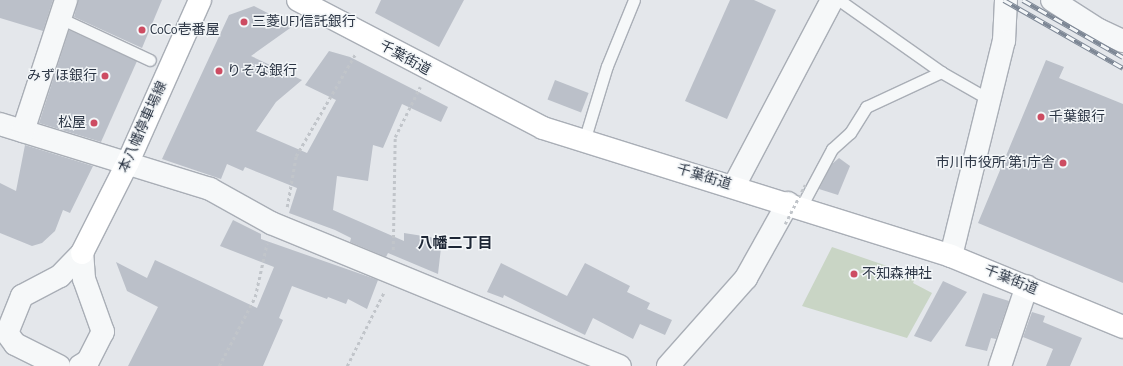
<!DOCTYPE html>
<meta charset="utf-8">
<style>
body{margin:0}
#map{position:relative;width:1123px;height:366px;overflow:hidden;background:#e4e7eb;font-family:"Alegreya Sans","Noto Sans JP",sans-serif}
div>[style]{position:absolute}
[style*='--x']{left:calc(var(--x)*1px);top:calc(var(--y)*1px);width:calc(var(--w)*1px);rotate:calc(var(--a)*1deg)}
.green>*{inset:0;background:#c9d5c5}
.building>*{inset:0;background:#bbc0c9;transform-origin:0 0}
.path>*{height:2.5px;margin-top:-1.25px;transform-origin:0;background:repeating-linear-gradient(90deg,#c1c5ca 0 3px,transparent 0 6px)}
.roads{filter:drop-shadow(1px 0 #a9aeb6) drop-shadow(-1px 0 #a9aeb6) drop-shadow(0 1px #a9aeb6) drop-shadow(0 -1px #a9aeb6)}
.service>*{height:11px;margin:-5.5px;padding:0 5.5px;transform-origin:5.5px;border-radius:5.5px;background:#f6f8f9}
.minor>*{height:22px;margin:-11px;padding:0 11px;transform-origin:11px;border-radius:11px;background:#f6f8f9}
.tertiary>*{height:22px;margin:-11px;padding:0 11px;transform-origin:11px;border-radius:11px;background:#f6f8f9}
.secondary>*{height:22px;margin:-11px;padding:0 11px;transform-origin:11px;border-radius:11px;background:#fff}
.trunk>*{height:22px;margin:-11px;padding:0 11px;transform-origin:11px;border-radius:11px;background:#fff}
.rail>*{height:4.5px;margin-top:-2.25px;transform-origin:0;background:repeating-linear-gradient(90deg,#f3f6f8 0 9px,#7d8795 0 18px);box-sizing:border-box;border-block:1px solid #7d8795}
.path-bridge>*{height:2.5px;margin-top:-1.25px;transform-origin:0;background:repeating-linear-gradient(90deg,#c1c5ca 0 3px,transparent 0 6px)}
.dots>*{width:11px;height:11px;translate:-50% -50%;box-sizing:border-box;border:2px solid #f3f6f8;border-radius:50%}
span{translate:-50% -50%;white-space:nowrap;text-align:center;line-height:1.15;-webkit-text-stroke:3px #f3f6f8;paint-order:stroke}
.poi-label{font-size:14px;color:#2b3544}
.left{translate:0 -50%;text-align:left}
.right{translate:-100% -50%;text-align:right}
.street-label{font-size:14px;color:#2b3544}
.neighbourhood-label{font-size:15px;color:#1d2635;font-weight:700}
</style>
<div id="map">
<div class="green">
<div style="clip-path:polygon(832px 247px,916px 276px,913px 283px,932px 293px,907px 338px,802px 306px)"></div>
</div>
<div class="building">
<div style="clip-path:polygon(0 0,53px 0,43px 31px,0 18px)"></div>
<div style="clip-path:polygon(78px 0,162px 0,142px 48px,74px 17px)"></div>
<div style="clip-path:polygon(381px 0,464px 0,439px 47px,375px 13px)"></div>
<div style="clip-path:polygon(730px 0,754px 0,776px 10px,727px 119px,685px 101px)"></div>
<div style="clip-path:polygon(254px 6px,293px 26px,251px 56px,302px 80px,276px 102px,256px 131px,307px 153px,336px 100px,305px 85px,329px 51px,350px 57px,448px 107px,441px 122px,402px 104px,383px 148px,373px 145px,368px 181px,337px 176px,333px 210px,404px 241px,404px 233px,442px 239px,438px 274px,388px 253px,386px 257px,350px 242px,351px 238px,335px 230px,289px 213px,297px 188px,245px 167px,243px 171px,227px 164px,221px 179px,162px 159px,229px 15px)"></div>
<div style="clip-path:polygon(69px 30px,137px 61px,101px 142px,39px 123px)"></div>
<div style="clip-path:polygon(1046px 60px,1064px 67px,1059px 78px,1123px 104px,1123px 283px,978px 223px)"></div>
<div style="left:555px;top:80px;width:36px;height:21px;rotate:21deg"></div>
<div style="clip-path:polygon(25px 145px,93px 166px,70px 213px,63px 210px,55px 231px,42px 243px,32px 246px,0 233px,0 183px,16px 191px)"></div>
<div style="clip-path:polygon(839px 158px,850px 166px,838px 195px,819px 189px,832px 164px)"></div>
<div style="clip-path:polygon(233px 220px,261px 234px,261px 239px,378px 280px,367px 309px,348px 299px,346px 304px,328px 297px,327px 299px,292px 286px,279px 318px,283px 320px,263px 366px,128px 366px,158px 307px,127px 291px,116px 262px,147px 278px,155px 260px,257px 308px,274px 267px,220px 246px)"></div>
<div style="clip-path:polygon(501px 263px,567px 296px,585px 263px,630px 286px,627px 292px,650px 303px,647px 309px,672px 320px,665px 335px,640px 324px,633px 339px,593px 318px,585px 335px,504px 295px,503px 298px,487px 292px)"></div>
<div style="clip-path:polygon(943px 281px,967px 292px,931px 342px,914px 336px)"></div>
<div style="clip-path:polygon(983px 293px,1009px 301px,996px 339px,991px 338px,987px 351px,965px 346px)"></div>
<div style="clip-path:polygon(1032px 312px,1045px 316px,1043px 322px,1082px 338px,1070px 366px,1046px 366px,1053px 349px,1023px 337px)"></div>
</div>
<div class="path">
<div style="--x:287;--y:207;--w:52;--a:-80"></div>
<div style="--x:296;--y:156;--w:119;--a:-59.8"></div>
<div style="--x:393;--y:250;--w:113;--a:-89"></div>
<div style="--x:395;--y:137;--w:56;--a:-63.4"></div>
<div style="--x:219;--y:366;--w:78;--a:-62.4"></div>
<div style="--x:255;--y:297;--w:55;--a:-77.5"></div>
<div style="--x:347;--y:366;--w:83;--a:-63.4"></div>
</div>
<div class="roads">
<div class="service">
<div style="--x:839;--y:0;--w:125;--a:35.2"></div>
<div style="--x:941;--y:72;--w:56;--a:29.7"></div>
<div style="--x:60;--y:18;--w:99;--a:25"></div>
<div style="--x:584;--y:141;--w:78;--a:-73"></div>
<div style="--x:607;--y:66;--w:71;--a:-67.8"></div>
<div style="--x:801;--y:207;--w:66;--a:-61.9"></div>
<div style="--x:832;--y:149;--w:24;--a:-42"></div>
<div style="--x:850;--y:133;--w:31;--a:-58"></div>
<div style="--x:866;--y:107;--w:83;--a:-25"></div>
</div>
<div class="minor">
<div style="--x:1052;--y:0;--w:56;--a:32.6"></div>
<div style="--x:1099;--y:30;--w:26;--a:25"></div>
<div style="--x:1004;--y:41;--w:41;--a:-87.2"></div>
<div style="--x:0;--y:124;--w:220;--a:17.2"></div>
<div style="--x:210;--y:189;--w:70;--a:29.1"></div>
<div style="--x:271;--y:223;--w:377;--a:22.3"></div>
<div style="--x:23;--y:131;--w:138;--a:-71.8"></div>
<div style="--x:734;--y:186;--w:210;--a:-62.2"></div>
<div style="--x:59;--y:366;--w:49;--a:-153.4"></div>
<div style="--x:15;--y:344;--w:14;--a:-126"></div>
<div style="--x:7;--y:333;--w:40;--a:-68"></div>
<div style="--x:22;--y:296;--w:43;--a:-27.8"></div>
<div style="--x:60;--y:276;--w:32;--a:-46"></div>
<div style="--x:80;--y:366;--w:9;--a:-32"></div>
<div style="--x:88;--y:361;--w:33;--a:-63"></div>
<div style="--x:103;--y:332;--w:56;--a:-109.7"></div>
<div style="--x:84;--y:279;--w:26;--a:-94"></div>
<div style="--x:668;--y:366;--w:118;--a:-48.4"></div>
<div style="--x:746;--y:278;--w:86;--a:-60.8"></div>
<div style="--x:1000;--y:366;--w:84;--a:-71.4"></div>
</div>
<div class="tertiary">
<div style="--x:951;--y:256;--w:221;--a:-76.2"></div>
</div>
<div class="secondary">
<div style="--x:82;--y:253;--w:102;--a:-63.2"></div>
<div style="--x:128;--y:162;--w:177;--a:-66"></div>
</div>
<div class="trunk">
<div style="--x:298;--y:0;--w:276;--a:27.6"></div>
<div style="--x:543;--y:128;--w:428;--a:17.4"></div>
<div style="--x:951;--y:256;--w:186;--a:22.4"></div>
</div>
</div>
<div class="rail">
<div style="--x:1004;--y:0;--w:137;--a:29.7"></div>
<div style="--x:1023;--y:0;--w:115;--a:29.7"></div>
</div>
<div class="path-bridge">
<div style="--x:785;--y:224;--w:44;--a:-62.9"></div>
</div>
<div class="dots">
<div style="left:244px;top:22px;background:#cd4c62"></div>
<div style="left:142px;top:30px;background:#cd4c62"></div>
<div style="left:219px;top:71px;background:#cd4c62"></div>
<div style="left:105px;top:76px;background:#cd4c62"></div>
<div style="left:1041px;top:117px;background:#cd4c62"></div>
<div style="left:94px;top:123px;background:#cd4c62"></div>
<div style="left:1063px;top:163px;background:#cd4c62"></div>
<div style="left:854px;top:274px;background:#cd4c62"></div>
</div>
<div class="poi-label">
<span class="left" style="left:252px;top:22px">三菱UFJ信託銀行</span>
<span class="left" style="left:150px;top:30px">CoCo壱番屋</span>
<span class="left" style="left:227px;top:71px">りそな銀行</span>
<span class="right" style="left:97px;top:76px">みずほ銀行</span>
<span class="left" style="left:1049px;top:117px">千葉銀行</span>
<span class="right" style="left:86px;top:123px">松屋</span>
<span class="right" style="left:1055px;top:163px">市川市役所 第1庁舎</span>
<span class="left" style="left:862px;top:274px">不知森神社</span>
</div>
<div class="street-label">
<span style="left:405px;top:58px;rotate:29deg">千葉街道</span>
<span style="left:143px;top:127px;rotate:-66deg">本八幡停車場線</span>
<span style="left:704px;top:177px;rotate:17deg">千葉街道</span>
<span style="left:1011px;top:280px;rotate:22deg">千葉街道</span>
</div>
<div class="neighbourhood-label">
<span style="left:455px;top:244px">八幡二丁目</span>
</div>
</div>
